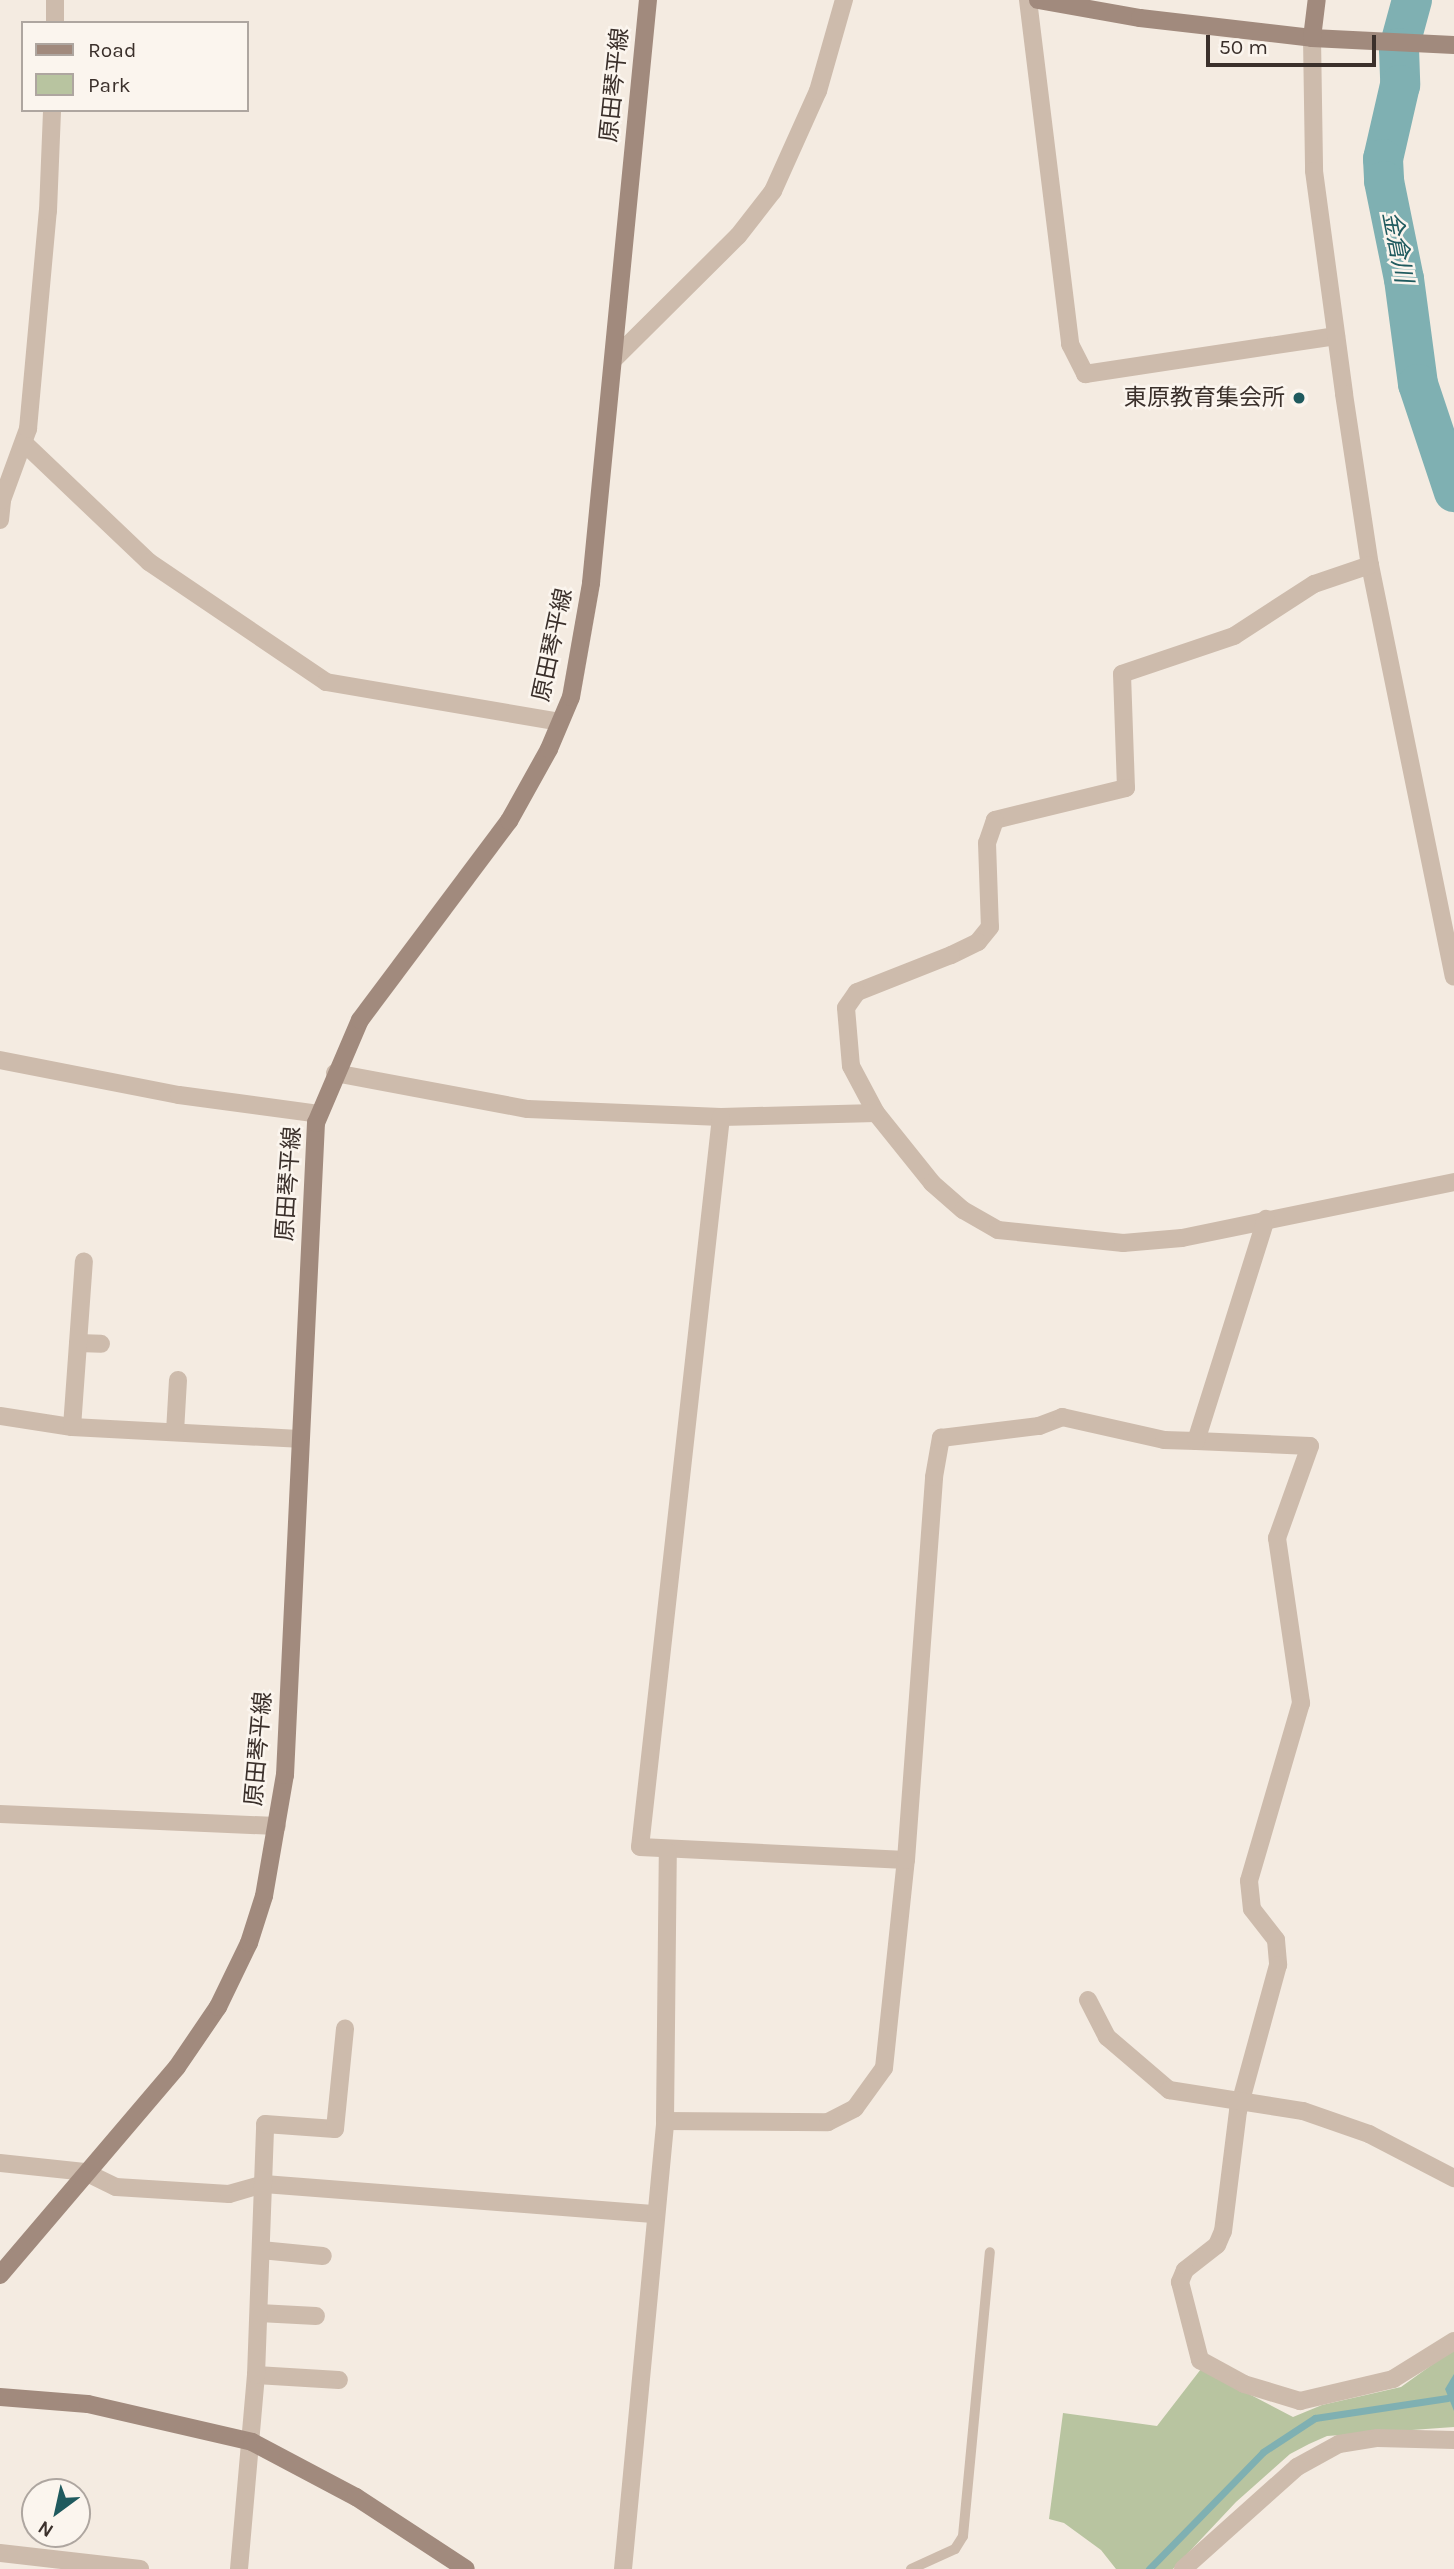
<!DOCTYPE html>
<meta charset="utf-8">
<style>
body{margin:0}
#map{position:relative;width:1454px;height:2569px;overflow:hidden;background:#f4ebe1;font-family:Karla,"Noto Sans JP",sans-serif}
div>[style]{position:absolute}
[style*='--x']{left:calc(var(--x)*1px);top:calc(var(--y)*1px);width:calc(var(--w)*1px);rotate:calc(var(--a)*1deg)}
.green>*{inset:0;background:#b8c4a0}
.water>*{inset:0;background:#7fb0b2}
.stream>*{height:7px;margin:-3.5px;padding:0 3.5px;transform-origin:3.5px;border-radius:3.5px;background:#7fb0b2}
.river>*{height:40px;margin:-20px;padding:0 20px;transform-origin:20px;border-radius:20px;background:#7fb0b2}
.lane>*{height:10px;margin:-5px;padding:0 5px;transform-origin:5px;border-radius:5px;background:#cdbbac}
.street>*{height:18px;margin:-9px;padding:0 9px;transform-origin:9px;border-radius:9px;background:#cdbbac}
.secondary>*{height:18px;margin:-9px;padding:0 9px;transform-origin:9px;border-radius:9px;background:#a18a7d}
.dots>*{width:19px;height:19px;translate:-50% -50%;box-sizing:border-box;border:4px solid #fbf5ee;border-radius:50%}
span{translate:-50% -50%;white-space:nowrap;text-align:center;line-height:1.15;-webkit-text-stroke:5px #fbf5ee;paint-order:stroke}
.street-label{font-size:23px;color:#3b302b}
.poi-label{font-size:23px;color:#3b302b}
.right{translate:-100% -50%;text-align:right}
.water-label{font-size:24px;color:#1f5a5e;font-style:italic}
.legend{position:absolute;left:21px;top:21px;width:228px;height:91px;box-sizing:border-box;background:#fbf5ee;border:2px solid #aea6a0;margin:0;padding:9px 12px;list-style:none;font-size:21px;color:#3b302b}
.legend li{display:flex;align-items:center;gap:14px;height:35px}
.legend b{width:35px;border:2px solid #aea6a0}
.north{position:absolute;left:21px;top:2478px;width:70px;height:70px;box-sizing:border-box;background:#fbf5ee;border:2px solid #aea6a0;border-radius:50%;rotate:213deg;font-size:19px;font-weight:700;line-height:28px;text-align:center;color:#3b302b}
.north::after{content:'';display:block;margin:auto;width:24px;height:32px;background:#1f5a5e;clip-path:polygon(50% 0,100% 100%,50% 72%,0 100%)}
.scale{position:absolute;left:1206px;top:35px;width:170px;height:32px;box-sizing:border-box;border:4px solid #3b302b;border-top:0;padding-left:9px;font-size:21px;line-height:24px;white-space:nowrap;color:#3b302b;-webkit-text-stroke:5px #fbf5ee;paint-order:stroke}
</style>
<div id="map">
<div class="green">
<div style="clip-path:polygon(1454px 2349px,1454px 2427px,1327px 2436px,1309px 2444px,1290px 2454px,1236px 2502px,1173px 2569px,1116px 2569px,1101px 2550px,1064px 2523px,1049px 2519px,1063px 2413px,1157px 2426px,1201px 2369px,1293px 2417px,1322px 2405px,1401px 2387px)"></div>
</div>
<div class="water">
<div style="clip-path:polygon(1454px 2374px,1454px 2411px,1445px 2389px)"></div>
</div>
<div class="stream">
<div style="--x:1149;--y:2569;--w:163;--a:-45.7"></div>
<div style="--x:1263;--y:2452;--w:62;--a:-33.2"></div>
<div style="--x:1315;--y:2418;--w:134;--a:-8.6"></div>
</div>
<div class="river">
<div style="--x:1412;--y:0;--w:50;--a:105.2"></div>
<div style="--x:1399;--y:48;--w:37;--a:88"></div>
<div style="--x:1400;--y:85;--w:76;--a:102.9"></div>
<div style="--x:1383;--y:159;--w:22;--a:87"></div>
<div style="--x:1384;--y:181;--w:100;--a:78.5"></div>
<div style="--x:1404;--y:279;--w:106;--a:82.4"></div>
<div style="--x:1418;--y:384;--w:114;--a:71.6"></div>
</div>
<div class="lane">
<div style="--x:911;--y:2569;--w:48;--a:-24.4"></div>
<div style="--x:955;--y:2549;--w:15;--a:-58"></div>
<div style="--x:963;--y:2536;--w:285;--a:-84.6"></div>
</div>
<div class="street">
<div style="--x:1028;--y:0;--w:347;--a:83"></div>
<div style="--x:1070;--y:344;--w:34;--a:63"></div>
<div style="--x:1085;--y:374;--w:254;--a:-8.6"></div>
<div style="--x:55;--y:23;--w:23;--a:-90"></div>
<div style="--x:1312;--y:38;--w:133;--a:89.1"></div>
<div style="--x:1314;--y:171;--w:225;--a:82.3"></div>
<div style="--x:1344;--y:394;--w:173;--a:81.4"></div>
<div style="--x:1370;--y:565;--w:420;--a:78.5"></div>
<div style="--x:613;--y:360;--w:176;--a:-44.8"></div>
<div style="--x:738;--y:236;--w:57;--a:-52.1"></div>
<div style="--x:773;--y:191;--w:110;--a:-65.8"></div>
<div style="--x:818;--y:91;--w:95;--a:-74.1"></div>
<div style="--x:24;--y:443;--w:173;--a:43.6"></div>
<div style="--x:149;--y:562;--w:214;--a:34.1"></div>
<div style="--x:326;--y:682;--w:237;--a:9.7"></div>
<div style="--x:0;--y:520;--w:20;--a:-84"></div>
<div style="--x:2;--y:500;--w:76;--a:-69.9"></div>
<div style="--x:28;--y:429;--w:219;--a:-84.8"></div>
<div style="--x:48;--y:211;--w:101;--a:-87.7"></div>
<div style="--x:1370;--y:565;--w:59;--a:161.3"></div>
<div style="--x:1314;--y:584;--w:95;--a:147"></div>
<div style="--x:1234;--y:636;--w:118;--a:161.3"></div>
<div style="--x:1122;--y:674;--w:114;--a:88"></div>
<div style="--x:1126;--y:788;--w:135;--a:166.3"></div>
<div style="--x:995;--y:820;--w:24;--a:109"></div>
<div style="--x:987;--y:843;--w:84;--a:88"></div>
<div style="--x:990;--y:927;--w:19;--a:129"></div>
<div style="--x:978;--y:942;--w:30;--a:154"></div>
<div style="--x:951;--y:955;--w:101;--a:158.5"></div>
<div style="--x:857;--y:992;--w:19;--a:125"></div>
<div style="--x:846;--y:1008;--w:58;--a:85.1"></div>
<div style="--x:851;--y:1066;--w:53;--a:62"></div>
<div style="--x:876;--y:1113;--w:90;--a:51.3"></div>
<div style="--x:932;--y:1183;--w:41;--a:41.1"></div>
<div style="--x:963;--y:1210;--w:40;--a:29.7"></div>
<div style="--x:998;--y:1230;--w:126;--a:5.9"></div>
<div style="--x:1123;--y:1243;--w:59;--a:-4.8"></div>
<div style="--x:1182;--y:1238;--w:278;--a:-11.6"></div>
<div style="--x:0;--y:1060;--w:182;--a:11.1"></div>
<div style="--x:179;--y:1095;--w:141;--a:7.7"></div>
<div style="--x:335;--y:1073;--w:196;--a:10.6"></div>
<div style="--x:528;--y:1109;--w:193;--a:2.4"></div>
<div style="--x:721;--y:1117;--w:155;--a:-1.5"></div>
<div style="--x:721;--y:1117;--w:734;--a:96.33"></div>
<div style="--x:640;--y:1847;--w:266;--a:2.8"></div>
<div style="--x:78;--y:1343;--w:23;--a:2"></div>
<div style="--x:0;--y:1416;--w:73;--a:8.7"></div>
<div style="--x:72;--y:1427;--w:227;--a:3"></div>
<div style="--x:72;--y:1427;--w:166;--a:-85.9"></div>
<div style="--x:175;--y:1432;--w:52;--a:-86.7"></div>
<div style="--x:1196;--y:1441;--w:114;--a:2.5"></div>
<div style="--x:1310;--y:1446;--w:98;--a:109.7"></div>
<div style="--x:1277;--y:1538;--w:167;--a:81.7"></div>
<div style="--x:1301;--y:1703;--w:185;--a:106.3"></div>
<div style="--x:1249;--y:1881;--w:28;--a:84"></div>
<div style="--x:1252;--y:1909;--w:39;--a:52"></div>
<div style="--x:1276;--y:1940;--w:25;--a:85"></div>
<div style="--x:1278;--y:1965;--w:151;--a:105.3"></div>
<div style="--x:1238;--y:2111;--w:121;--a:97.1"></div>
<div style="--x:1223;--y:2231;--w:15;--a:113"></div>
<div style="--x:1217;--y:2245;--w:41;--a:142"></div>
<div style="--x:1185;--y:2270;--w:13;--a:113"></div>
<div style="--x:1180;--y:2282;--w:81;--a:75.6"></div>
<div style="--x:1200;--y:2360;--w:50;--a:28.6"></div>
<div style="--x:1244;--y:2384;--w:59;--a:16.9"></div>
<div style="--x:1300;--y:2401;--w:96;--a:-13.3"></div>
<div style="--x:1393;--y:2379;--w:72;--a:-31.9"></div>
<div style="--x:0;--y:1814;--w:277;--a:2.5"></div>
<div style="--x:1088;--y:2000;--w:42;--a:62.8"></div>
<div style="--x:1107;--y:2037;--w:82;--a:40.5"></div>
<div style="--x:1169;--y:2090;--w:136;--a:8.9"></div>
<div style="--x:1303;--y:2111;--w:70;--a:19.2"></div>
<div style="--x:1369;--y:2134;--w:96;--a:27.4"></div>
<div style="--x:665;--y:2121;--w:269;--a:-89.4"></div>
<div style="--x:0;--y:2163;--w:85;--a:6"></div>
<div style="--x:85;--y:2172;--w:34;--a:26"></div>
<div style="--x:116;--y:2187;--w:113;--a:3.5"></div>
<div style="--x:229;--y:2194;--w:36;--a:-16"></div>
<div style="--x:264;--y:2184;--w:390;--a:4.4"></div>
<div style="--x:261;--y:2250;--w:62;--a:5.5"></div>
<div style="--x:259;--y:2313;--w:57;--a:3"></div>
<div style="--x:256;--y:2375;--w:83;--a:3.4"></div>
<div style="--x:0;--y:2553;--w:141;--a:6.5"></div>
<div style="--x:239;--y:2569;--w:195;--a:-85"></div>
<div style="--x:256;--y:2375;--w:251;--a:-87.9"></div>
<div style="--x:265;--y:2124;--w:70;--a:4.1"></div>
<div style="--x:335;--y:2129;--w:101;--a:-84.3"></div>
<div style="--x:623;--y:2569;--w:450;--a:-84.6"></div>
<div style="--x:665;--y:2121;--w:163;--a:0.4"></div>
<div style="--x:828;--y:2122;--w:30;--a:-27"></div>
<div style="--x:855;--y:2108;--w:49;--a:-54.1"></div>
<div style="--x:884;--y:2068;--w:209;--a:-84"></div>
<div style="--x:906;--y:1860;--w:384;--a:-85.8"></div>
<div style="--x:934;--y:1477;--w:40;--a:-80"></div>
<div style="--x:941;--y:1438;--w:99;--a:-7"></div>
<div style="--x:1039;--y:1426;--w:25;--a:-21"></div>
<div style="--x:1062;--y:1417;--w:105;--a:12.7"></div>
<div style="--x:1164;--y:1440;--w:32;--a:2"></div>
<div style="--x:1196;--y:1441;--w:233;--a:-72.5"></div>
<div style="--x:1183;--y:2569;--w:153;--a:-41.8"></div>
<div style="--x:1297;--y:2467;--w:48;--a:-28.7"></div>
<div style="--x:1339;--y:2444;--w:39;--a:-9"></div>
<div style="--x:1378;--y:2438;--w:76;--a:1.5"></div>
</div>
<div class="secondary">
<div style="--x:1038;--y:0;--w:104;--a:10"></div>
<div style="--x:1140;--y:18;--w:173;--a:6.6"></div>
<div style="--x:1312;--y:38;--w:142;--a:2.8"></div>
<div style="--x:1312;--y:38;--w:38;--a:-83"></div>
<div style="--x:0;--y:2275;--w:273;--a:-49.6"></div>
<div style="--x:177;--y:2067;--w:73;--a:-55.7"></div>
<div style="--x:218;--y:2007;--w:71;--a:-64.2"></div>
<div style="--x:249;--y:1943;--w:49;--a:-72.3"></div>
<div style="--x:264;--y:1896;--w:123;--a:-80.2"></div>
<div style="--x:285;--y:1775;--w:653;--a:-87.28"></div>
<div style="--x:316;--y:1123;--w:112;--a:-66.9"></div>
<div style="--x:360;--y:1020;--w:249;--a:-53.2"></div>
<div style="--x:509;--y:821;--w:82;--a:-60.9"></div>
<div style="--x:549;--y:749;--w:56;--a:-67.1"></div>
<div style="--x:571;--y:697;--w:116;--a:-80"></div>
<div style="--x:591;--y:583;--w:586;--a:-84.42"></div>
<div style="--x:0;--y:2397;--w:88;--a:4.5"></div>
<div style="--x:88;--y:2404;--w:168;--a:13"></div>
<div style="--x:252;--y:2442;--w:118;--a:27.9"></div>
<div style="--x:356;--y:2497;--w:131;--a:33.2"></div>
</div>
<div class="dots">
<div style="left:1299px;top:398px;background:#1f5a5e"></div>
</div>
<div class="street-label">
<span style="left:615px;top:85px;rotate:-84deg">原田琴平線</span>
<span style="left:553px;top:645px;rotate:-78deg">原田琴平線</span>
<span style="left:289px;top:1184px;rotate:-86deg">原田琴平線</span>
<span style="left:259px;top:1749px;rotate:-85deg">原田琴平線</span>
</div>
<div class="poi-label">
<span class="right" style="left:1285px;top:398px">東原教育集会所</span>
</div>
<div class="water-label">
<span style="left:1397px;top:247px;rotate:79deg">金倉川</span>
</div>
<ul class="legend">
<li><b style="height:9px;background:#a18a7d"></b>Road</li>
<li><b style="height:19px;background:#b8c4a0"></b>Park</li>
</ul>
<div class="north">N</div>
<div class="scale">50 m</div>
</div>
